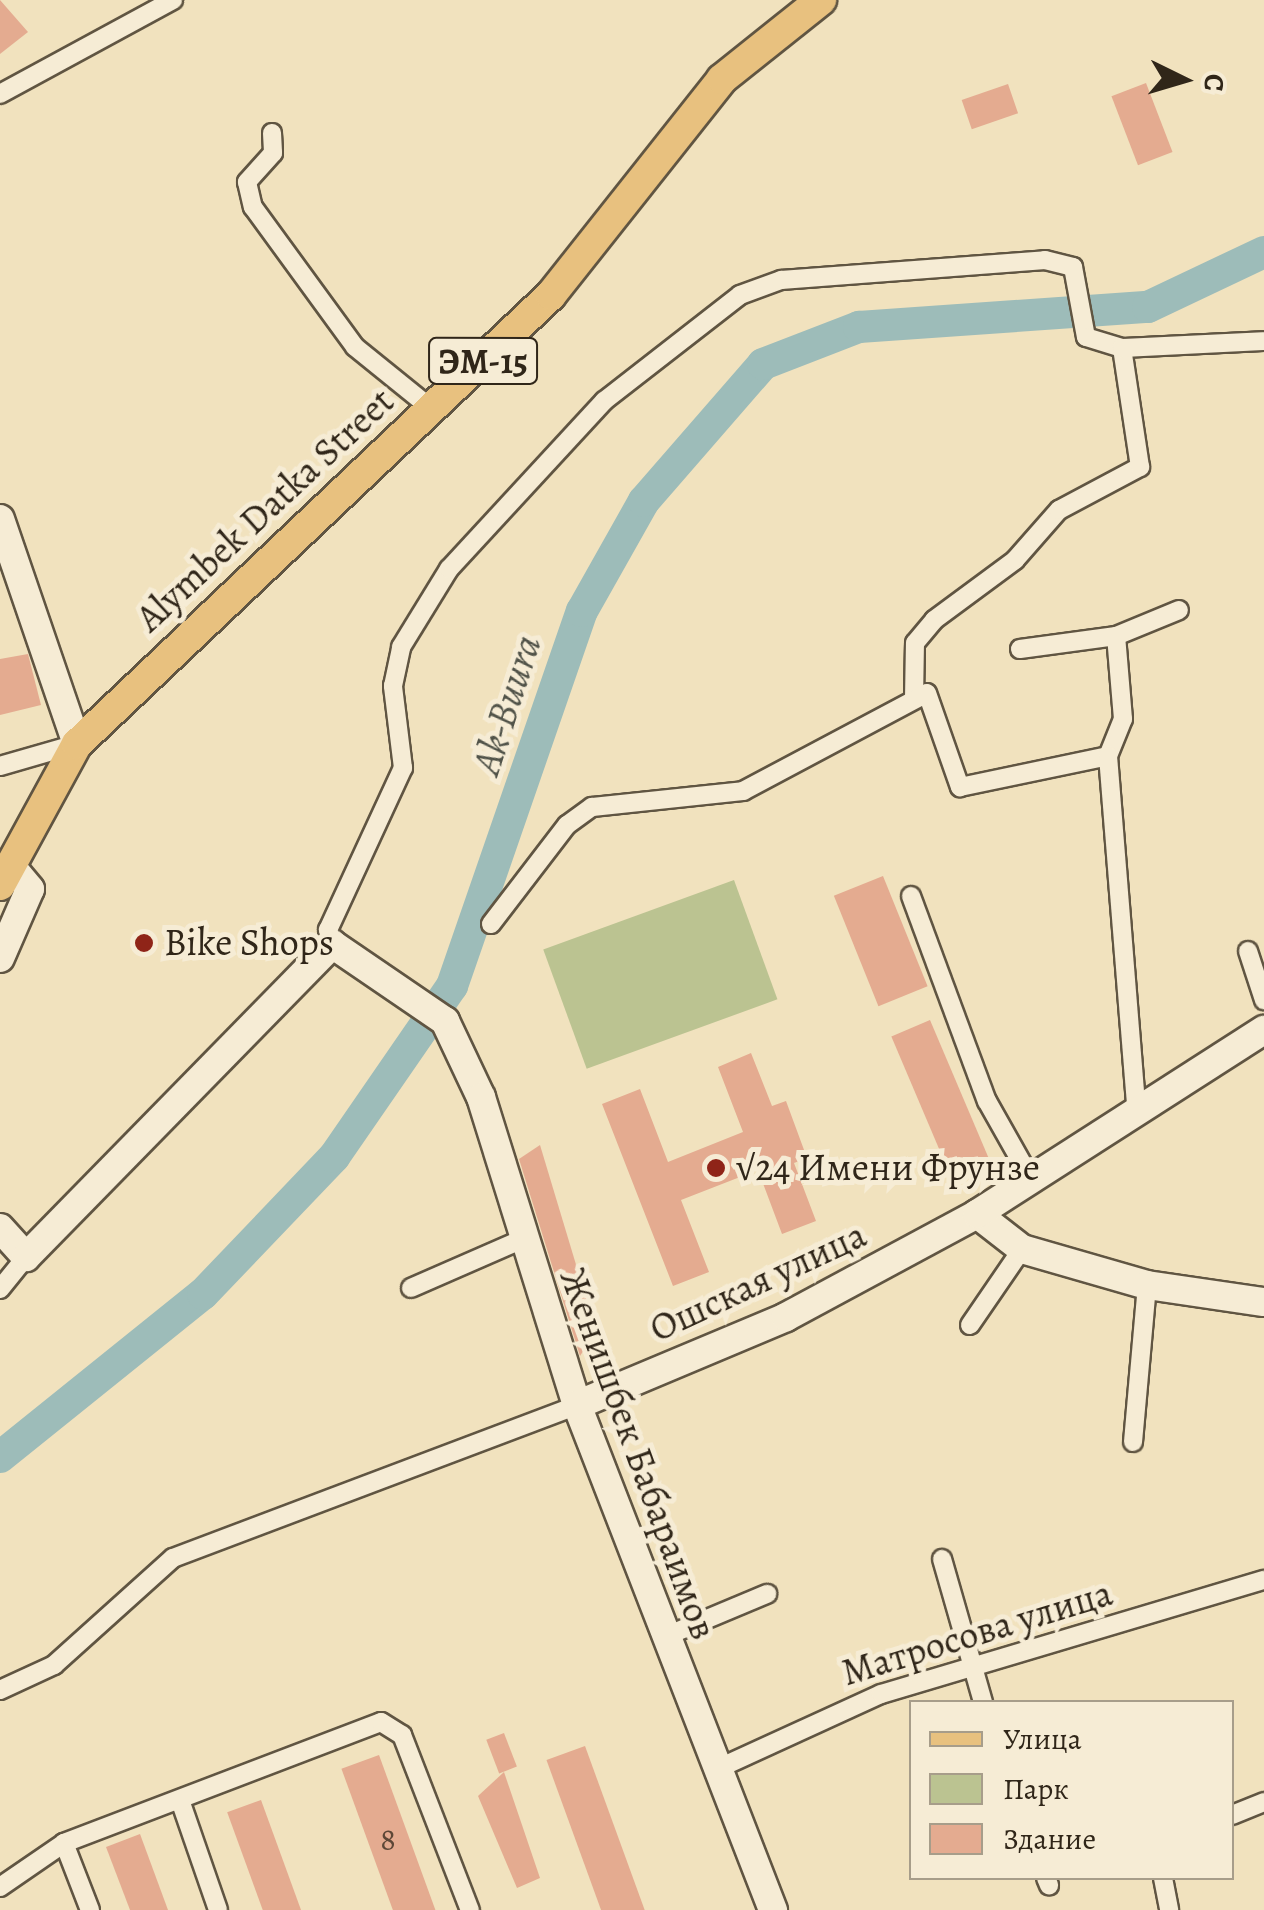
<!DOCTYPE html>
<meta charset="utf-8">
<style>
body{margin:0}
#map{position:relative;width:1264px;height:1910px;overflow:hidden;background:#f1e2be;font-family:Alegreya,serif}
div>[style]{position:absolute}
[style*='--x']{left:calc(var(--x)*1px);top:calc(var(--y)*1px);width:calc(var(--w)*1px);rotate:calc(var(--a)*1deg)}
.green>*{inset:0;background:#bbc391;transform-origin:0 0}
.river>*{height:32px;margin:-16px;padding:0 16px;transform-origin:16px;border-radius:16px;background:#9dbcb9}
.building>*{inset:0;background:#e4ab90;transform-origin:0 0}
.roads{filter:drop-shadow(2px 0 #605542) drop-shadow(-2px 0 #605542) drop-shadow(0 2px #605542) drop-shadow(0 -2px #605542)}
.street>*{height:18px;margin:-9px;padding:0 9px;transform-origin:9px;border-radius:9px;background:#f6ecd5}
.secondary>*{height:28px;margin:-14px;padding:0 14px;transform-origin:14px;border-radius:14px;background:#f6ecd5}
.primary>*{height:30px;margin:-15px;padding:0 15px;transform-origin:15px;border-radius:15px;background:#e8c17f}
.dots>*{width:28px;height:28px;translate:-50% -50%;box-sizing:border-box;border:5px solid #f6ecd5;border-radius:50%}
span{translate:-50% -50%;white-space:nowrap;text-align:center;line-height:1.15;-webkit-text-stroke:10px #f6ecd5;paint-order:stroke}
.number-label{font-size:32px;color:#5d4737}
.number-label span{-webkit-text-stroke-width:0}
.shield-label span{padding:2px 8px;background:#f6ecd5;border:2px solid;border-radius:8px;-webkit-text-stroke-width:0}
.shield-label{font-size:35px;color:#302619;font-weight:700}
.street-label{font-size:38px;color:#302619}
.poi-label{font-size:38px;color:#302619}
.left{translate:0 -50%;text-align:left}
.water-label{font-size:40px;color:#515349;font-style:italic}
.legend{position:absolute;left:909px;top:1700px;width:325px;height:180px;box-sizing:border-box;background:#f6ecd5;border:2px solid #a79d8a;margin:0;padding:12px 18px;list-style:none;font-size:30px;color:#302619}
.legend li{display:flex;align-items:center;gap:20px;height:50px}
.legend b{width:50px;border:2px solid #a79d8a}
.north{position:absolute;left:1134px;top:30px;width:100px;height:100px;-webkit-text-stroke:8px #f6ecd5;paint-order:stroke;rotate:95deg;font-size:28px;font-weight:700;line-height:40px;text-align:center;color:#302619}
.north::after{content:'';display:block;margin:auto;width:35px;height:45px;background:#302619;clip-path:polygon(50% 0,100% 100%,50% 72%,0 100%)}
</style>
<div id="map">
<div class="green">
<div style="left:734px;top:880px;width:127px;height:203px;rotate:70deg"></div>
</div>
<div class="river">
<div style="--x:0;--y:1457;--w:260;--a:-38.8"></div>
<div style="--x:203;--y:1294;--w:190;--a:-46.3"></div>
<div style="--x:334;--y:1157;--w:208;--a:-55.4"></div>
<div style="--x:452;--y:986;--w:397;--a:-70.9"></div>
<div style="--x:582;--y:611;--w:126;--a:-60.6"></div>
<div style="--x:644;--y:501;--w:181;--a:-49"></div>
<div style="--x:763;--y:364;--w:103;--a:-21.1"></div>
<div style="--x:859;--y:327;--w:290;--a:-4"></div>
<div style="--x:1148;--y:307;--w:128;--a:-25.4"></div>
</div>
<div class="building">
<div style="clip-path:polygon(0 0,28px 32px,0 54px)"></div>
<div style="left:1146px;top:83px;width:74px;height:37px;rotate:69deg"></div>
<div style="left:1008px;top:84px;width:31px;height:49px;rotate:71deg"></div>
<div style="clip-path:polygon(28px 654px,41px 705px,0 715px,0 659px)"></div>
<div style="left:883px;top:876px;width:119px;height:53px;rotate:68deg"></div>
<div style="left:930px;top:1020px;width:150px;height:42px;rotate:67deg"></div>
<div style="clip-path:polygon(751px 1053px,772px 1106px,786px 1101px,807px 1158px,794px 1163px,816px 1221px,782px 1234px,758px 1170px,681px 1200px,709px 1272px,673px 1286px,602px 1104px,640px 1089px,668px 1162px,743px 1132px,718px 1067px)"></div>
<div style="clip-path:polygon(540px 1145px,596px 1331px,580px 1356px,519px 1159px)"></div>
<div style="left:504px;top:1733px;width:36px;height:19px;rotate:69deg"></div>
<div style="left:585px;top:1746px;width:175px;height:41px;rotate:70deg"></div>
<div style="left:379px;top:1755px;width:165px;height:40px;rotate:70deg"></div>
<div style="clip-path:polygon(504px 1772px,540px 1878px,517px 1888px,478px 1796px)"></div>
<div style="left:261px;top:1800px;width:117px;height:36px;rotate:70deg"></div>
<div style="clip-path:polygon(140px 1834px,168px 1910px,130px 1910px,106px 1847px)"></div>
</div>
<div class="roads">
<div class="street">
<div style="--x:0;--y:94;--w:197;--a:-28.5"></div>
<div style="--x:272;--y:133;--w:20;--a:87"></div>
<div style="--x:273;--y:153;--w:39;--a:132"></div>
<div style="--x:247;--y:182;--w:26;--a:77"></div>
<div style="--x:253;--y:207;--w:173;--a:53.9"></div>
<div style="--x:355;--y:347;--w:100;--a:38.9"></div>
<div style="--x:1020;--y:649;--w:97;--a:-7.7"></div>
<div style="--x:1116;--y:636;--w:68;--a:-22.4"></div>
<div style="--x:914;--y:699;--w:56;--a:-89"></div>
<div style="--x:915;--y:643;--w:30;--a:-50"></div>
<div style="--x:934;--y:620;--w:101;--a:-36.5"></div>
<div style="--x:1015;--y:560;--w:67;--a:-48.7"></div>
<div style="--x:1059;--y:510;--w:92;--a:-28"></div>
<div style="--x:1140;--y:467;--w:120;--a:-98.6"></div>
<div style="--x:1108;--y:756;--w:40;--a:-68"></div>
<div style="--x:1123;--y:719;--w:83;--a:-94.8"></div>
<div style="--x:0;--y:766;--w:79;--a:-16.1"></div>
<div style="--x:911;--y:896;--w:219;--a:69.7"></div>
<div style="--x:987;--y:1101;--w:90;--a:60.6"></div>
<div style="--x:491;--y:924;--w:125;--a:-52.5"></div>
<div style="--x:567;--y:825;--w:31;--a:-36"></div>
<div style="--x:592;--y:807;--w:152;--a:-6"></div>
<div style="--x:743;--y:791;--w:208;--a:-28"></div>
<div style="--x:927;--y:693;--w:100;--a:70.7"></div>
<div style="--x:960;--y:787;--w:151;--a:-11.8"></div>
<div style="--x:1108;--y:756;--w:352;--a:85.4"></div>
<div style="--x:332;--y:944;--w:15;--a:-106"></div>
<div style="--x:328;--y:930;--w:179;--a:-65.2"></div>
<div style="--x:403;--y:768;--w:83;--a:-97"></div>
<div style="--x:393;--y:686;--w:40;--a:-78"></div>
<div style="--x:401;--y:647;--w:92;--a:-58.4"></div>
<div style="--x:449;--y:569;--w:229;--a:-47.3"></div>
<div style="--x:604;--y:401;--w:172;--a:-37.9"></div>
<div style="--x:740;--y:295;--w:44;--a:-20.1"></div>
<div style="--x:781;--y:280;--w:265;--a:-4.3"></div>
<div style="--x:1045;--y:260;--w:29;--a:14"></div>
<div style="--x:1073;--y:267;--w:71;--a:79.5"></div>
<div style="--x:1086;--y:337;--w:38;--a:17"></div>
<div style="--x:1122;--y:348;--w:142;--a:-2.8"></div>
<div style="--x:1248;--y:951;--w:52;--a:71.9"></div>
<div style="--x:411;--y:1288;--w:120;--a:-23.6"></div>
<div style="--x:0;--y:1289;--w:41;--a:-50.9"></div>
<div style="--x:970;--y:1325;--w:92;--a:-55.6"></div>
<div style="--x:1133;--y:1442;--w:158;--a:-84.9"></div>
<div style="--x:942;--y:1559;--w:149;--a:74"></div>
<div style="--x:664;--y:1637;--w:112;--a:-22.7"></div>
<div style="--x:0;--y:1690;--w:60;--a:-24.8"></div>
<div style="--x:54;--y:1665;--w:160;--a:-42"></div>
<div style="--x:173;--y:1558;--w:432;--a:-20.7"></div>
<div style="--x:717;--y:1769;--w:180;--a:-24.6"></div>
<div style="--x:881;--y:1694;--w:400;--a:-16.6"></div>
<div style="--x:180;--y:1800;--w:116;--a:70.9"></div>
<div style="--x:1232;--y:1815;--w:35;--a:-22"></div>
<div style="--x:64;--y:1843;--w:72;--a:68.8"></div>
<div style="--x:1046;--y:1878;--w:8;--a:67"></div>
<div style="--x:1163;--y:1878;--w:33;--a:79"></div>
<div style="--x:0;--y:1887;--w:78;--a:-34.5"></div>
<div style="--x:64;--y:1843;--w:339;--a:-20.9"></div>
<div style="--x:381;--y:1722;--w:25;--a:32"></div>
<div style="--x:402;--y:1735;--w:188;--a:68.8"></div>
</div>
<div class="secondary">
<div style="--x:0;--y:519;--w:238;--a:71.1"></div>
<div style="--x:0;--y:958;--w:75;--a:-66.5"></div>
<div style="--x:30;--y:889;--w:30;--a:-130"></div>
<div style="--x:977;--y:1214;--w:57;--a:37.9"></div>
<div style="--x:1022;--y:1249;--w:130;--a:16.1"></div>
<div style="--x:1147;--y:1285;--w:118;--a:8.3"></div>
<div style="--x:0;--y:1228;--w:39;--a:48"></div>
<div style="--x:26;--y:1257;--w:438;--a:-45.6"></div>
<div style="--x:332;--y:944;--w:137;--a:34.3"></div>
<div style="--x:445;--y:1021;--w:84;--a:64.7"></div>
<div style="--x:481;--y:1097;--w:323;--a:72.7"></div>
<div style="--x:577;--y:1405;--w:542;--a:68.79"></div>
<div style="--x:577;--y:1405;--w:227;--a:-22.8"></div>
<div style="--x:786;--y:1317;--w:217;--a:-28.3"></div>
<div style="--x:977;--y:1214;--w:341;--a:-32.7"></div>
</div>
<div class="primary">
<div style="--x:0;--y:885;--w:161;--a:-61.4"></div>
<div style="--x:77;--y:744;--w:653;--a:-43.45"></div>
<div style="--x:551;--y:295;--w:275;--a:-51.6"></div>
<div style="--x:722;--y:79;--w:127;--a:-38.6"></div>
</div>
</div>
<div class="dots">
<div style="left:144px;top:943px;background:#8f2418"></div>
<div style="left:716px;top:1168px;background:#8f2418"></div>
</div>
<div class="number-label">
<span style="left:388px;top:1839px">8</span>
</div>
<div class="shield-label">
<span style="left:483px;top:361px">ЭМ-15</span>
</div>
<div class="street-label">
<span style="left:265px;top:510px;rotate:-43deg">Alymbek Datka Street</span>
<span style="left:758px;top:1282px;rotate:-25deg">Ошская улица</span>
<span style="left:638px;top:1454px;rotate:70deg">Женишбек Бабараимов</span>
<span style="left:977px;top:1633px;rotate:-17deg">Матросова улица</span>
</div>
<div class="poi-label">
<span class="left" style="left:164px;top:943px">Bike Shops</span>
<span class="left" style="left:736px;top:1168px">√24 Имени Фрунзе</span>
</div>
<div class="water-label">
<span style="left:507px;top:705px;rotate:-72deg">Ak-Buura</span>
</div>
<ul class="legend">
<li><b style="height:12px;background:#e8c17f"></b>Улица</li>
<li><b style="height:28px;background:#bbc391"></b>Парк</li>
<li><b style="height:28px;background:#e4ab90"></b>Здание</li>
</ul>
<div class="north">С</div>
</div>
